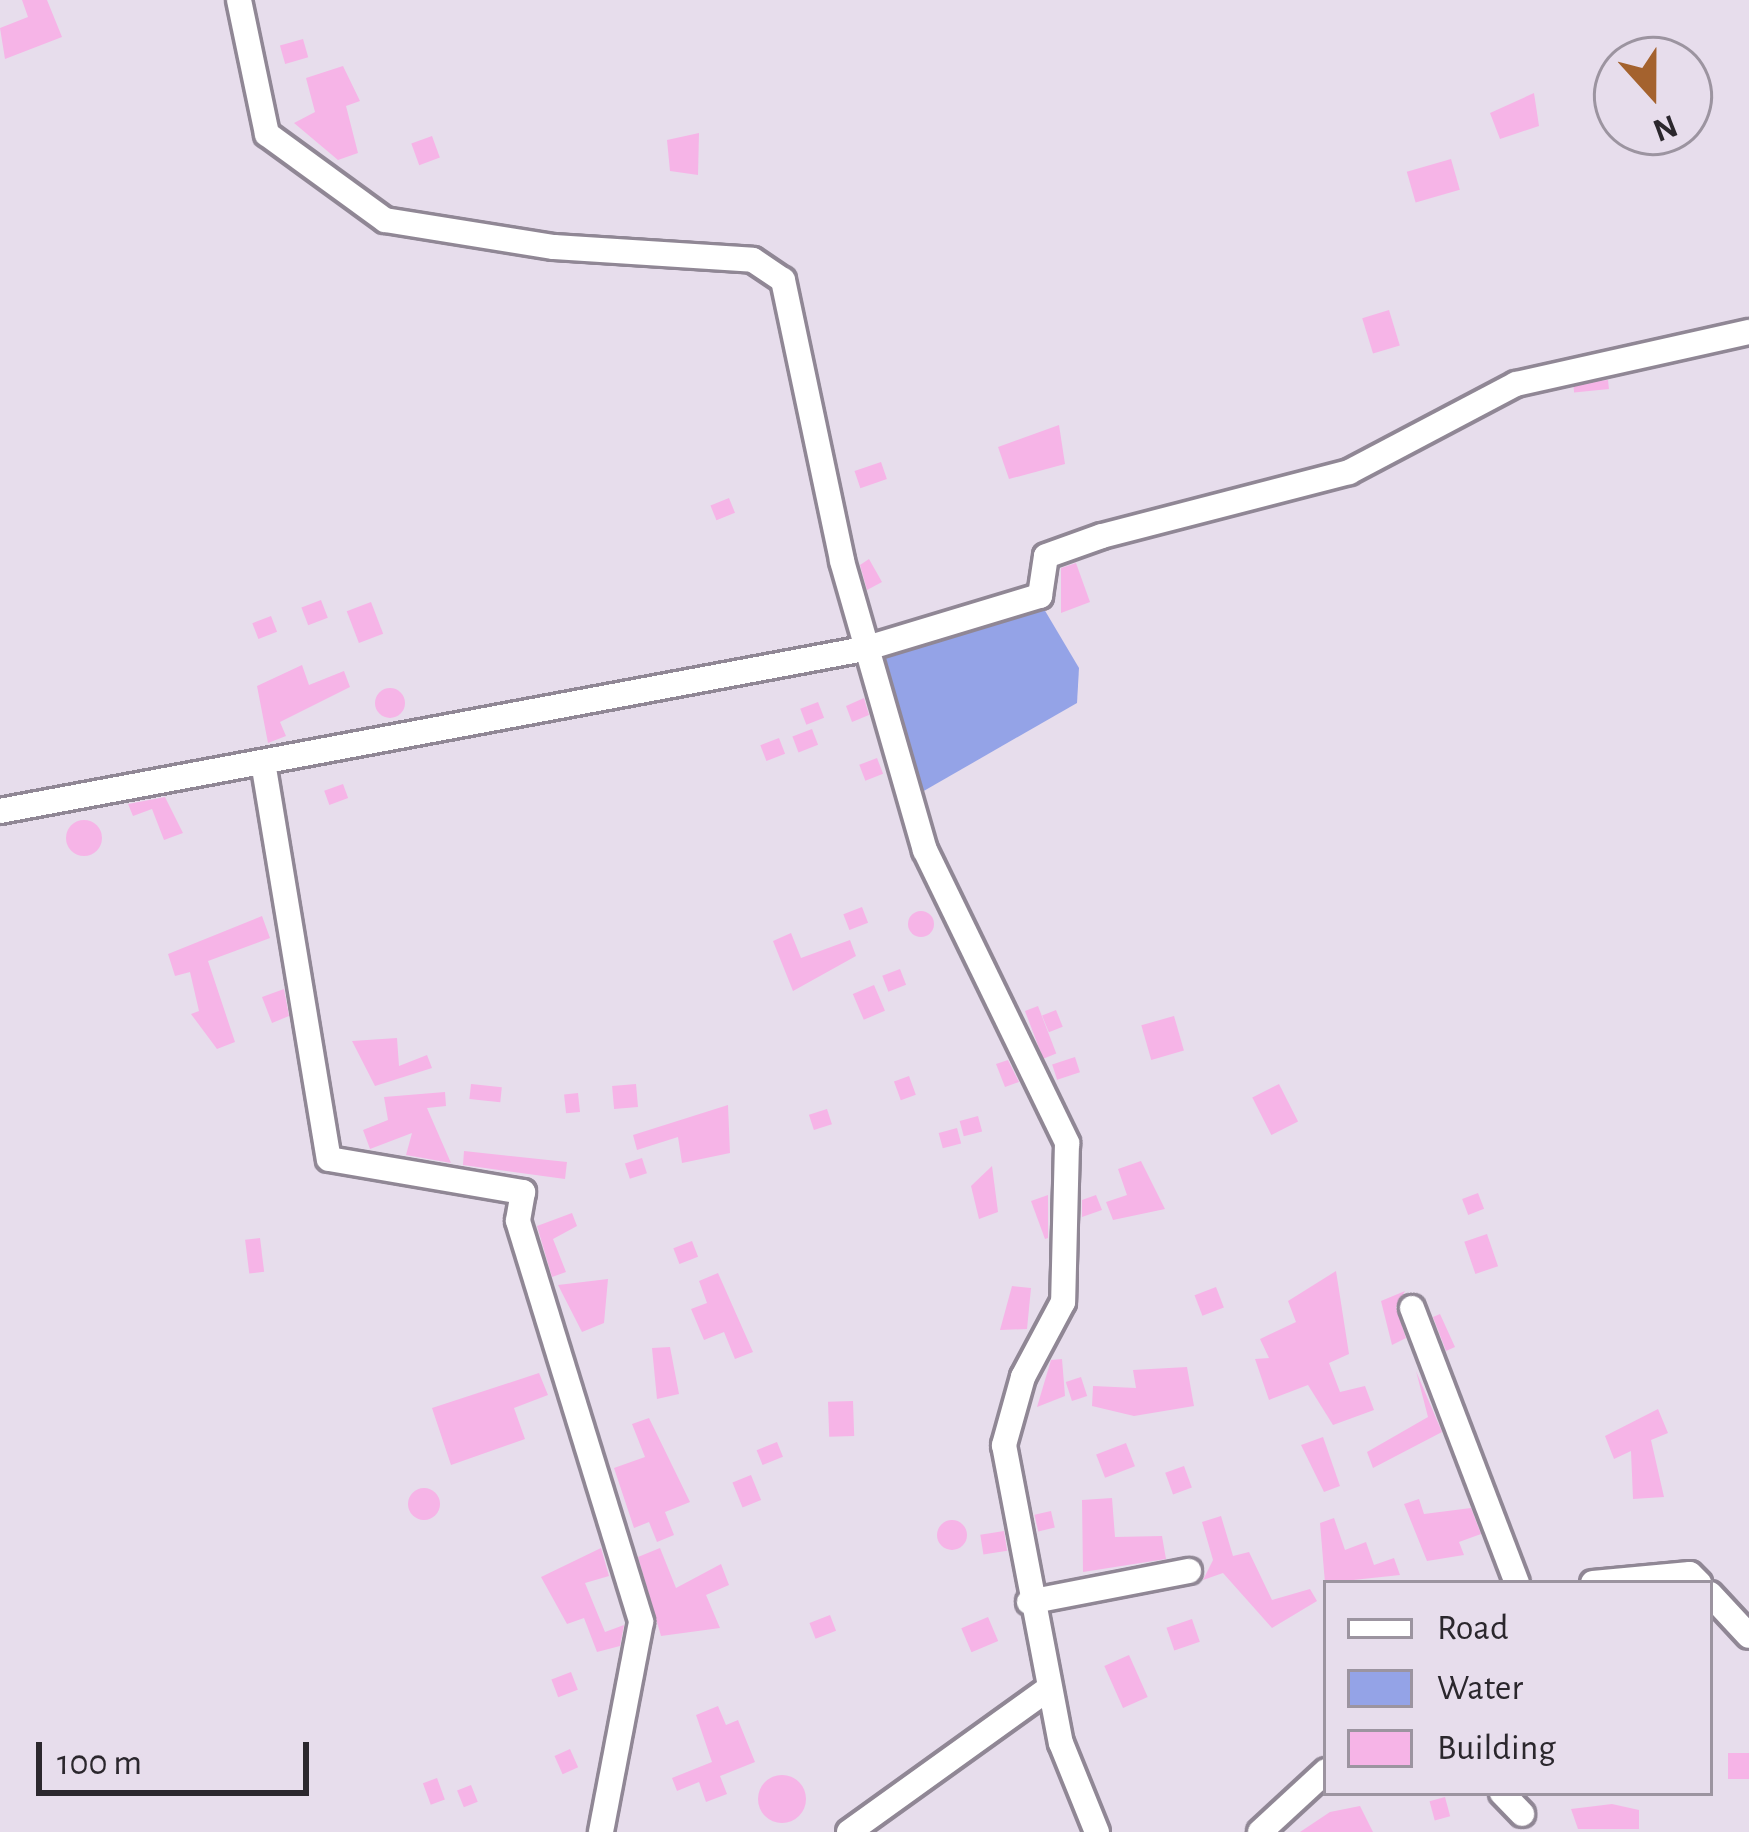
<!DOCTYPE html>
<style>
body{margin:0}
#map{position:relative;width:1749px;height:1832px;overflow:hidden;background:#e7ddec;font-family:"Alegreya Sans",sans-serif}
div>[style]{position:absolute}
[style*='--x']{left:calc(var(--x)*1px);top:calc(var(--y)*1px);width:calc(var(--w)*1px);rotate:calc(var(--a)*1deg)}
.water>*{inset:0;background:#94a3e7}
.building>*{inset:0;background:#f6b4e7;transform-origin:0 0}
.round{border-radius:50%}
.roads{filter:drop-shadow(3px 0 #908795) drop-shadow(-3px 0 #908795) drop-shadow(0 3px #908795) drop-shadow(0 -3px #908795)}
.minor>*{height:24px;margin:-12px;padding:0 12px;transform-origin:12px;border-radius:12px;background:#fff}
span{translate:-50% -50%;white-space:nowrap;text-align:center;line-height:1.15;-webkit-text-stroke:12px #e7ddec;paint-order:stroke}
.legend{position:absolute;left:1323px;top:1580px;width:390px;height:216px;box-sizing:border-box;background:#e7ddec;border:3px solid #9c94a0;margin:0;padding:15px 21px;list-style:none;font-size:36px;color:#2b272d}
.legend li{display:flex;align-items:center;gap:24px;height:60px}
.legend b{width:60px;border:3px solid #9c94a0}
.north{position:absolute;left:1593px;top:36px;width:120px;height:120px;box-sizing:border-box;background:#e7ddec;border:3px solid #9c94a0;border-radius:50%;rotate:159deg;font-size:33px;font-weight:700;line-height:48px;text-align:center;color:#2b272d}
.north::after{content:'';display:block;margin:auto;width:42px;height:54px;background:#a4622e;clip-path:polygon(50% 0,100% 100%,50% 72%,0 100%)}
.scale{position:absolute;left:36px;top:1742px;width:273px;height:54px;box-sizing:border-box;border:6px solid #2b272d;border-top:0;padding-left:15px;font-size:36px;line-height:42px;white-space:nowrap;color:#2b272d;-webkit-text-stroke:9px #e7ddec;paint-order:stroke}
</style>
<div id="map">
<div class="water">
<div style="clip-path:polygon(1041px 604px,1079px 668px,1077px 703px,915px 796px,880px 651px)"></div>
</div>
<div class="building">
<div style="clip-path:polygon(22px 0,47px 0,62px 37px,5px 59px,0 28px,28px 17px)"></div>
<div style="left:303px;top:39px;width:19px;height:24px;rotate:74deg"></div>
<div style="clip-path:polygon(343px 66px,360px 101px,346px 106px,358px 153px,338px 160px,294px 123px,315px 112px,306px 78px)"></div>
<div style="clip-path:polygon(1534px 93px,1539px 126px,1500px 139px,1490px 113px)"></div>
<div style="clip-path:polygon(699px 133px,698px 175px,670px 171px,667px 140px)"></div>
<div style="left:432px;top:136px;width:23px;height:22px;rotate:70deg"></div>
<div style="left:1451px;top:159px;width:32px;height:46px;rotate:74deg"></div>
<div style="left:1389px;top:310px;width:37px;height:28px;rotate:73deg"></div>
<div style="left:1608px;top:380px;width:9px;height:35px;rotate:84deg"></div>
<div style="clip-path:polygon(1059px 425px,1065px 464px,1009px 479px,998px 447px)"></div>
<div style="left:881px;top:462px;width:18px;height:28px;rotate:71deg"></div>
<div style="left:729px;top:498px;width:16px;height:20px;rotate:68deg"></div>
<div style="clip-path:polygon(869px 559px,882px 582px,867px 590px,860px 565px)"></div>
<div style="clip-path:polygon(1076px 563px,1090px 602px,1061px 613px,1061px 568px)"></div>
<div style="left:321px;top:600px;width:19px;height:21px;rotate:69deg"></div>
<div style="left:371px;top:602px;width:34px;height:26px;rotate:69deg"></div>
<div style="left:271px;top:616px;width:17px;height:20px;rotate:69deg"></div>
<div style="clip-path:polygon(302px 665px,309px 685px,344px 671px,350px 687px,280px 722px,286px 736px,268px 743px,257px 686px)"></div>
<div class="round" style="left:375px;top:688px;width:30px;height:30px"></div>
<div style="clip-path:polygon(864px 698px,869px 715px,852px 722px,846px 706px)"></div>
<div style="left:818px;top:702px;width:17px;height:19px;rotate:69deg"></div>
<div style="left:812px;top:729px;width:17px;height:21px;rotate:69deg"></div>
<div style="left:779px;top:738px;width:17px;height:20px;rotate:69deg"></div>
<div style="left:877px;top:758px;width:17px;height:19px;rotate:69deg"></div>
<div style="left:343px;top:784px;width:15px;height:20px;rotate:70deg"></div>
<div style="clip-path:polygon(165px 797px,183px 833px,164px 840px,152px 809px,133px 816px,128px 804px)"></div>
<div class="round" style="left:66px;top:820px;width:36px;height:36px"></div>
<div style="left:862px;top:907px;width:17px;height:20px;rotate:69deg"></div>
<div class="round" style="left:908px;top:911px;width:26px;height:26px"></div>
<div style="clip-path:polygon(262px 916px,270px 938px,208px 961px,235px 1042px,217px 1049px,191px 1014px,199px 1011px,190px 972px,175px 976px,168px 954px)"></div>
<div style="clip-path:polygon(791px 933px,801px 958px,850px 940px,856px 956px,793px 991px,773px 941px)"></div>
<div style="left:900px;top:969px;width:17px;height:19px;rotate:69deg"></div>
<div style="left:874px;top:985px;width:28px;height:23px;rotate:67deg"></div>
<div style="clip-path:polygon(284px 989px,289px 1016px,272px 1023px,262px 997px)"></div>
<div style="left:1038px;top:1006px;width:51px;height:14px;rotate:69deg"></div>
<div style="left:1056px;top:1010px;width:18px;height:15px;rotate:68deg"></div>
<div style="left:1174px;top:1016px;width:36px;height:34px;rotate:74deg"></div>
<div style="clip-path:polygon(397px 1038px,399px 1066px,427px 1055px,432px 1068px,375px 1086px,352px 1041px)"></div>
<div style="left:1075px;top:1057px;width:16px;height:24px;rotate:72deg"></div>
<div style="clip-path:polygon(1008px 1060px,1019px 1082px,1005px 1087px,996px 1064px)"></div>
<div style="left:909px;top:1076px;width:20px;height:16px;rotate:70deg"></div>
<div style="left:471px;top:1084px;width:31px;height:15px;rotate:6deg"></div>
<div style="left:636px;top:1084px;width:23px;height:24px;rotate:85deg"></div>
<div style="left:1279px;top:1084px;width:42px;height:30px;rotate:63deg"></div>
<div style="clip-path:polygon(445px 1092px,446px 1106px,427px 1108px,451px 1163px,406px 1155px,412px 1133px,370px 1149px,363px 1130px,388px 1120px,384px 1097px)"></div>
<div style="left:578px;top:1093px;width:19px;height:14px;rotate:84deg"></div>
<div style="clip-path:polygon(728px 1105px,730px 1153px,682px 1163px,678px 1137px,637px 1150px,633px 1135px)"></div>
<div style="left:827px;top:1109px;width:16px;height:19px;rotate:72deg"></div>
<div style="left:978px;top:1116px;width:16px;height:19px;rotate:75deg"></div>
<div style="left:957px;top:1128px;width:16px;height:19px;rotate:75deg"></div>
<div style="clip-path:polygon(464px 1151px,567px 1162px,565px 1179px,463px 1165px)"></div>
<div style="left:642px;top:1158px;width:16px;height:18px;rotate:72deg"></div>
<div style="clip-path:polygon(1141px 1161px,1165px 1209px,1113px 1220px,1106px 1202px,1127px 1195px,1118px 1169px)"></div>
<div style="clip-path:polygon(992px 1166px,998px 1212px,979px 1219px,971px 1186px)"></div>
<div style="left:1478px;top:1193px;width:17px;height:17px;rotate:69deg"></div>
<div style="clip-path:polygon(1048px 1195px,1048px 1238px,1045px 1239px,1031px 1201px)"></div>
<div style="clip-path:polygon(1096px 1195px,1102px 1210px,1082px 1217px,1082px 1200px)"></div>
<div style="clip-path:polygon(572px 1213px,577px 1226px,553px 1239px,566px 1272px,552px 1277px,537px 1226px)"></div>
<div style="left:1487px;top:1234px;width:34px;height:24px;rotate:71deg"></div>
<div style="left:260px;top:1238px;width:34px;height:15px;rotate:83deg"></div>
<div style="left:692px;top:1241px;width:17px;height:20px;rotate:69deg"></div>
<div style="clip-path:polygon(1336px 1271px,1349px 1354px,1329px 1363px,1340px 1392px,1365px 1386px,1374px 1410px,1333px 1425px,1308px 1385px,1269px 1400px,1255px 1359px,1269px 1358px,1260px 1339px,1296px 1322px,1288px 1301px)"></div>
<div style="clip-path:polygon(718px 1273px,753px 1352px,735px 1359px,724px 1332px,704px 1340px,691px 1309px,707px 1303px,699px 1281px)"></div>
<div style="clip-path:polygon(608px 1279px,604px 1323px,582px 1332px,558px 1285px)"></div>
<div style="clip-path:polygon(1012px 1286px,1031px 1288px,1027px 1329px,1000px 1330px)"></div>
<div style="left:1216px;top:1287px;width:22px;height:23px;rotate:69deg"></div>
<div style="clip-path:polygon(1405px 1291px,1396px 1307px,1406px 1338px,1392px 1345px,1381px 1301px)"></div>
<div style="clip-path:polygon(1440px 1314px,1455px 1347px,1446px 1351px,1433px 1317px)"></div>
<div style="clip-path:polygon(670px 1347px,679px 1394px,657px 1399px,652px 1348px)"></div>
<div style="clip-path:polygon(1062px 1359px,1065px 1396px,1037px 1407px,1051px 1360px)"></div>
<div style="clip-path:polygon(1187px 1367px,1194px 1406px,1134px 1416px,1092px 1406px,1093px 1386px,1136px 1388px,1133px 1370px)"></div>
<div style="clip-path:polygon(1416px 1371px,1442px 1432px,1373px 1468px,1367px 1452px,1428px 1417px)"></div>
<div style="clip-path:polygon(539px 1373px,548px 1395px,514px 1408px,525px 1439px,451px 1465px,432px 1408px)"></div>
<div style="left:1081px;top:1377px;width:20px;height:16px;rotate:72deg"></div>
<div style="left:853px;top:1401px;width:35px;height:25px;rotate:88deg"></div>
<div style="clip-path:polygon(1658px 1409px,1668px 1433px,1651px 1440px,1664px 1497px,1633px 1499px,1631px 1451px,1614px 1459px,1605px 1436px)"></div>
<div style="clip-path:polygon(649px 1418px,690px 1502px,665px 1512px,674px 1535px,657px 1542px,649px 1522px,634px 1528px,614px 1468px,645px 1457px,632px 1424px)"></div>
<div style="clip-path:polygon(1323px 1437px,1340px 1486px,1324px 1492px,1301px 1445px)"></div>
<div style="left:777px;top:1442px;width:16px;height:22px;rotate:68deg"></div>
<div style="left:1126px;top:1443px;width:25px;height:32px;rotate:69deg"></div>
<div style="left:1184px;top:1466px;width:23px;height:20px;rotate:70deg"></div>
<div style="left:751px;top:1475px;width:27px;height:20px;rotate:68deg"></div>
<div class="round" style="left:408px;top:1488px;width:32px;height:32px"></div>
<div style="clip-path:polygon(1112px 1498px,1115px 1537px,1162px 1536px,1166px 1559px,1083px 1572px,1082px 1500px)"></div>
<div style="clip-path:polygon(1419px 1499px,1424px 1514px,1471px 1508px,1481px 1534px,1459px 1542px,1464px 1555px,1427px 1561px,1404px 1504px)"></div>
<div style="left:1051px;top:1511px;width:17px;height:17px;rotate:77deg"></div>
<div style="clip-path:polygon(1221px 1516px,1233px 1556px,1249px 1552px,1272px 1600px,1310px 1589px,1317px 1601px,1272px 1628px,1223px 1573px,1203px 1580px,1213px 1560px,1202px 1522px)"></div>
<div style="clip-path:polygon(1334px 1518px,1345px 1550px,1366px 1542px,1374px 1565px,1394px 1558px,1400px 1575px,1325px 1583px,1320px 1523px)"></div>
<div class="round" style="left:937px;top:1520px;width:30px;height:30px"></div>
<div style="left:1004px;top:1531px;width:20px;height:24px;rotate:81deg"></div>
<div style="clip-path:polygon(601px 1548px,609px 1576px,585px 1583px,605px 1632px,624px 1625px,620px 1646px,597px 1652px,584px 1618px,567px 1624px,541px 1577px)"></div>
<div style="clip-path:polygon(660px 1548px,676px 1588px,721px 1564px,729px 1585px,706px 1595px,720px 1628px,661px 1636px,638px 1557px)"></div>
<div style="left:830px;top:1615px;width:17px;height:22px;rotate:69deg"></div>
<div style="left:988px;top:1617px;width:26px;height:29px;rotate:67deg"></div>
<div style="left:1192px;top:1619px;width:24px;height:27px;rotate:71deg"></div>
<div style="left:1129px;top:1655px;width:46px;height:27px;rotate:66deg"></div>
<div style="left:571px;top:1672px;width:19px;height:21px;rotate:69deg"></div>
<div style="clip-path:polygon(718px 1706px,726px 1725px,738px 1720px,755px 1762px,720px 1776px,727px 1794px,706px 1802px,699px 1782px,677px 1791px,672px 1778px,712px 1762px,696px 1715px)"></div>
<div style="left:570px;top:1749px;width:20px;height:17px;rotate:66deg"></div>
<div style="left:1728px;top:1753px;width:21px;height:26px"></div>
<div class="round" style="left:758px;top:1775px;width:48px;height:48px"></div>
<div style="left:437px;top:1778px;width:23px;height:15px;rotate:70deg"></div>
<div style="left:471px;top:1785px;width:18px;height:15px;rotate:68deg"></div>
<div style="left:1445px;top:1797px;width:20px;height:16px;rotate:75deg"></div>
<div style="clip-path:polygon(1612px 1804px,1639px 1810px,1639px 1829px,1578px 1829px,1571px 1809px)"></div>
<div style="clip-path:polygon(1360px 1806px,1373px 1832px,1300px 1832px,1330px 1812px)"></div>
</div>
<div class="roads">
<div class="minor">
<div style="--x:239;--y:0;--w:137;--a:78.2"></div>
<div style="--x:267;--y:134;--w:146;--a:36.1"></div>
<div style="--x:385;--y:220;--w:171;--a:9.1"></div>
<div style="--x:554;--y:247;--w:199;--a:3.7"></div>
<div style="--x:753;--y:260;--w:36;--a:34"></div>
<div style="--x:783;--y:280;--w:287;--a:78.1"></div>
<div style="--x:842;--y:561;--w:301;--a:74"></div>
<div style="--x:925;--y:850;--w:326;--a:64.1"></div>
<div style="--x:1067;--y:1143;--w:159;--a:91.4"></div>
<div style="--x:1063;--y:1302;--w:85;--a:118.1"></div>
<div style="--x:1023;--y:1377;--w:71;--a:105.6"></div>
<div style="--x:1004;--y:1445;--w:303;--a:79.2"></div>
<div style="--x:1061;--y:1743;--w:96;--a:68"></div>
<div style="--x:264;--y:768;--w:396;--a:80.6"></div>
<div style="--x:329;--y:1159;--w:197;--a:9.7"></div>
<div style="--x:523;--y:1192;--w:29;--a:100"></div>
<div style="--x:518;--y:1221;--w:419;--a:72.9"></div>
<div style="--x:641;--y:1622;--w:214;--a:100.8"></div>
<div style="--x:0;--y:811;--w:879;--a:-10.62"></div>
<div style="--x:864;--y:649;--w:184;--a:-16.8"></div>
<div style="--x:1040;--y:596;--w:40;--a:-81.5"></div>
<div style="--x:1046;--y:556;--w:59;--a:-19.7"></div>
<div style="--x:1102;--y:536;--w:255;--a:-14.5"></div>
<div style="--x:1349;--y:472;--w:189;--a:-27.8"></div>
<div style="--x:1516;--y:384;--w:239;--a:-12.6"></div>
<div style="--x:1412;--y:1308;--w:294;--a:69.1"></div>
<div style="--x:1593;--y:1583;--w:97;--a:-5.3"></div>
<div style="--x:1690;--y:1574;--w:13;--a:45"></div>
<div style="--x:1710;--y:1594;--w:57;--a:47.1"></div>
<div style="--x:1029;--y:1602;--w:163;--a:-11"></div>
<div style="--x:1502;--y:1793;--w:29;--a:46"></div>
<div style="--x:849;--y:1832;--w:245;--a:-35.7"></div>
<div style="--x:1260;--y:1832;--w:90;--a:-42.7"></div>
</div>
</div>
<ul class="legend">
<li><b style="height:15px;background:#fff"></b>Road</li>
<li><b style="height:33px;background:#94a3e7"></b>Water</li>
<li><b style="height:33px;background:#f6b4e7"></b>Building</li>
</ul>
<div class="north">N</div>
<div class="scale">100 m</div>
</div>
